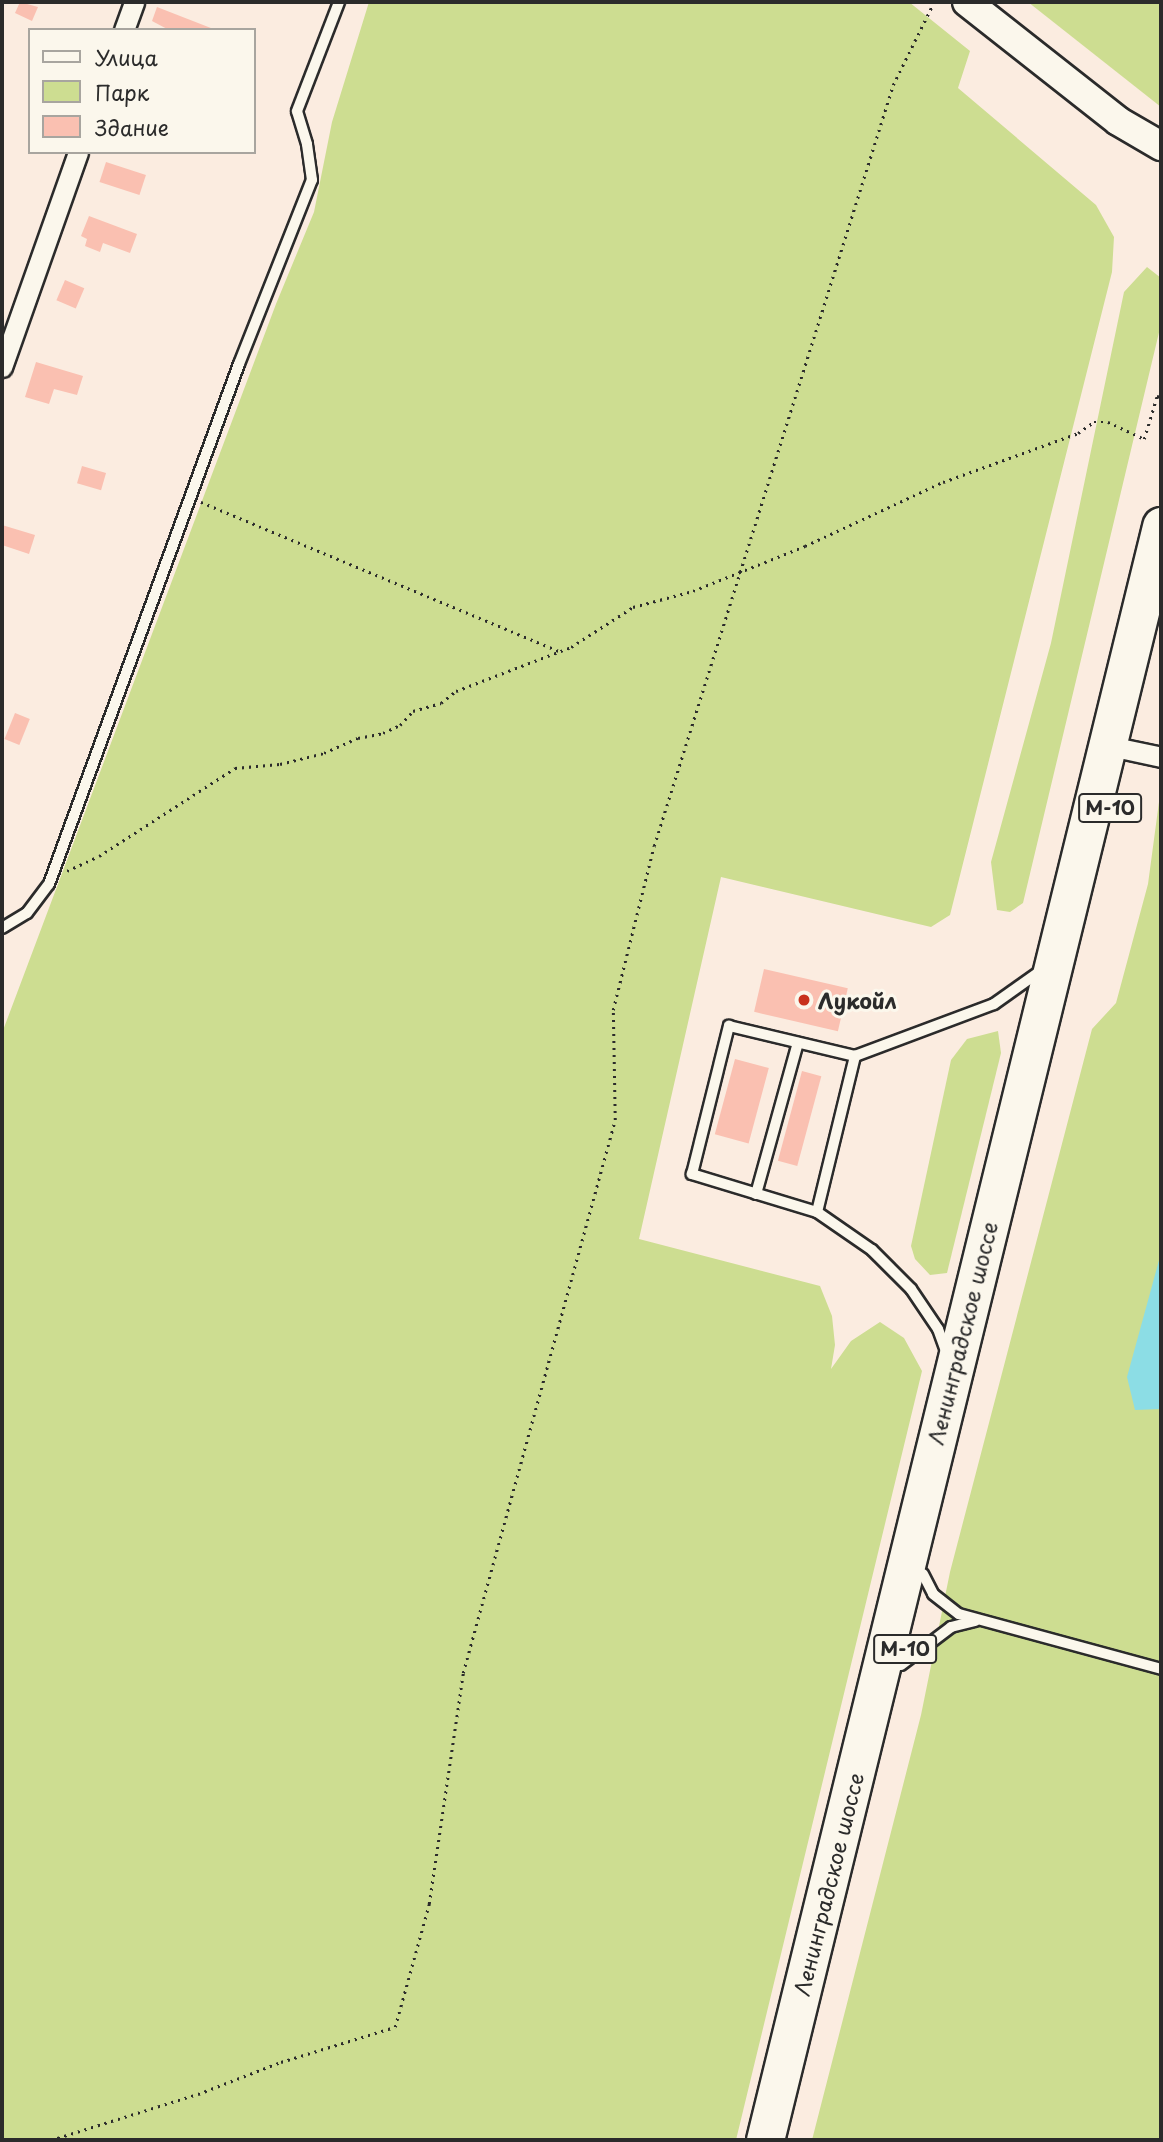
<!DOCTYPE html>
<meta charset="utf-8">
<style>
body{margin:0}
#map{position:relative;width:1163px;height:2142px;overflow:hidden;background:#fbece0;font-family:"Playpen Sans",sans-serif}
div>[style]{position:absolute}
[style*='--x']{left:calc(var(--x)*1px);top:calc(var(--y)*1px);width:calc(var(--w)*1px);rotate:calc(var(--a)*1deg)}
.green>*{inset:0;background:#cddd91}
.water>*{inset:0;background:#8cdde5}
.building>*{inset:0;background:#fac0b1;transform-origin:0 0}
.path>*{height:2.5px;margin-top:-1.25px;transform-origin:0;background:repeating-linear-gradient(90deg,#2b2b2b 0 2px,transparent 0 7px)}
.roads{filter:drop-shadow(2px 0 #2b2b2b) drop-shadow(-2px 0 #2b2b2b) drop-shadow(0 2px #2b2b2b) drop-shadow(0 -2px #2b2b2b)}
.lane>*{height:10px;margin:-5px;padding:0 5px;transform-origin:5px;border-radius:5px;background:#fbf7ec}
.street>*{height:19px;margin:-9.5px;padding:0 9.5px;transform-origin:9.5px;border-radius:9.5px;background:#fbf7ec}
.secondary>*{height:28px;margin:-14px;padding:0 14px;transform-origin:14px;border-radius:14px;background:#fbf7ec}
.highway>*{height:37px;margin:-18.5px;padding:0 18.5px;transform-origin:18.5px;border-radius:18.5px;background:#fbf7ec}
.dots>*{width:19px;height:19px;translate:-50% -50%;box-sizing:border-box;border:4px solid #fbf7ec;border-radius:50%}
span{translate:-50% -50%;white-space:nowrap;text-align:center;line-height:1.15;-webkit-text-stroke:6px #fbf7ec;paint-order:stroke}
.shield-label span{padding:2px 5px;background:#fbf7ec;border:2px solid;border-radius:5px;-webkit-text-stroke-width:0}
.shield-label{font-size:19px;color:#2b2b2b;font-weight:700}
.poi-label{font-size:21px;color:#2b2b2b;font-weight:700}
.left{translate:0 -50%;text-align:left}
.street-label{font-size:21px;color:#2b2b2b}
.frame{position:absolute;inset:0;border:4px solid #2b2b2b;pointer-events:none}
.legend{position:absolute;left:28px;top:28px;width:228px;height:126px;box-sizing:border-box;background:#fbf7ec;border:2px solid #a8a59f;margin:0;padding:9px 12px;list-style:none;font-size:21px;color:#2b2b2b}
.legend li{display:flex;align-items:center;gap:14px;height:35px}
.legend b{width:35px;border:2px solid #a8a59f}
</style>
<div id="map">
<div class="green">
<div style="clip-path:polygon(369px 2px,909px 2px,970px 51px,958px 88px,1096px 205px,1114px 237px,1112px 272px,950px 915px,931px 927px,721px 877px,639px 1239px,820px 1286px,832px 1316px,835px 1345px,831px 1369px,851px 1341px,880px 1322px,904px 1338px,922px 1371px,736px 2140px,2px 2140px,2px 1033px,276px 304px,314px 212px,332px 122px)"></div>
<div style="clip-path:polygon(1028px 2px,1161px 2px,1161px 107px)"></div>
<div style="clip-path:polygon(1147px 267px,1161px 278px,1161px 324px,1023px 903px,1010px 912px,997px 910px,991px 862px,1051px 643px,1124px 292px)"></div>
<div style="clip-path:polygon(1161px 787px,1161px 2140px,812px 2140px,921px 1715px,950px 1572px,1092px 1029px,1116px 1003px,1148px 884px)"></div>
<div style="clip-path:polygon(998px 1031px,1001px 1053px,947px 1273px,930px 1275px,915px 1259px,911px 1246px,951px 1060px,967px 1039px)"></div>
</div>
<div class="water">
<div style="clip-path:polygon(1161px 1253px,1161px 1409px,1135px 1410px,1127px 1377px)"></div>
</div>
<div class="building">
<div style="clip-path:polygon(20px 2px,38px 7px,32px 21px,15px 13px)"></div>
<div style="clip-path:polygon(157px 7px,216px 30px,169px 30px,152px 21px)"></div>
<div style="left:106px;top:162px;width:42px;height:21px;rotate:18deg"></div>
<div style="clip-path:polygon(89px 216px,137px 234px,130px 253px,103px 243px,100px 252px,85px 246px,87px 239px,81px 236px)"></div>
<div style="left:65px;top:280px;width:21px;height:22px;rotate:23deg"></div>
<div style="clip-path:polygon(36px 362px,83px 376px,77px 395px,54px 389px,49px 404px,25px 397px)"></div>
<div style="left:82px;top:466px;width:25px;height:18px;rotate:16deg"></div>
<div style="clip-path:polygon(2px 525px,35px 535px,29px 554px,2px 545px)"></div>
<div style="left:15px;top:713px;width:16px;height:28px;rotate:22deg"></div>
<div style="left:764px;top:969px;width:86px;height:44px;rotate:13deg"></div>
<div style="left:735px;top:1059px;width:35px;height:78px;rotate:15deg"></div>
<div style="left:802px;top:1071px;width:20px;height:93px;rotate:15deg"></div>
</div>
<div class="path">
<div style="--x:201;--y:502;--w:388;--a:22.6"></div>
<div style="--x:67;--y:871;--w:35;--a:-25"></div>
<div style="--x:99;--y:856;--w:162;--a:-32.9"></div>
<div style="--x:235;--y:768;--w:45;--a:-5.1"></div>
<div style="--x:280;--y:764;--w:45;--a:-14"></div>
<div style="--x:324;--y:753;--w:37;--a:-24"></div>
<div style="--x:358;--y:738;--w:25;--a:-11"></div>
<div style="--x:383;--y:733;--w:19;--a:-25"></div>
<div style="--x:400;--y:725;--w:19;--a:-47"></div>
<div style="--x:413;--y:711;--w:29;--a:-16"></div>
<div style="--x:441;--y:703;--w:19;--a:-39"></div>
<div style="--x:456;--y:691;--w:123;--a:-20.9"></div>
<div style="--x:571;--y:647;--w:74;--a:-32.8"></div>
<div style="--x:633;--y:607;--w:62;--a:-14.9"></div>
<div style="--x:693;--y:591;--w:121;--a:-21.9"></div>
<div style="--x:805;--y:546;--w:152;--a:-24.9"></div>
<div style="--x:943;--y:482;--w:144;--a:-19.9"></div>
<div style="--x:1078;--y:433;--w:19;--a:-35"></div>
<div style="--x:1094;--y:422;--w:14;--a:0"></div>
<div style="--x:1108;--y:422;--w:40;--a:25"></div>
<div style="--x:1144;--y:439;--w:45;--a:-73.2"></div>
<div style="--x:1157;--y:396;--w:4;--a:14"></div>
<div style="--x:51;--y:2140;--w:154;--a:-17.4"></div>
<div style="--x:198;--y:2094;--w:89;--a:-21.1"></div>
<div style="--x:281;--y:2062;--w:119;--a:-17.1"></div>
<div style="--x:395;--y:2027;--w:128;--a:-74.5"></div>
<div style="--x:429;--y:1904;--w:233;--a:-81.6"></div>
<div style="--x:463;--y:1673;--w:574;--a:-74.63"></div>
<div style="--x:615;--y:1120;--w:110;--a:-91"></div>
<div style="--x:613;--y:1010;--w:169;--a:-76"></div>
<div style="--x:654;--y:846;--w:798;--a:-72.56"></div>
<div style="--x:893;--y:85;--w:93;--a:-63.7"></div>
</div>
<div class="roads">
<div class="lane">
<div style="--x:2;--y:928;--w:29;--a:-31"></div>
<div style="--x:27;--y:913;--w:36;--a:-53"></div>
<div style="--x:49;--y:884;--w:554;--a:-69.93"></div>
<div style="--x:239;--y:364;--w:198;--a:-68.4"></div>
<div style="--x:312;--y:180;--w:36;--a:-98"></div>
<div style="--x:307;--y:144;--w:34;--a:-107"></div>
<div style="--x:297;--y:111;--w:117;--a:-68.9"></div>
<div style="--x:756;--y:1194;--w:157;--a:-74.5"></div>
<div style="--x:817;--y:1212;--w:161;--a:-76.3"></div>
<div style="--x:946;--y:1351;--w:23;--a:-110"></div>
<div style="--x:938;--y:1329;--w:48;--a:-124"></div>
<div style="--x:911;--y:1289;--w:55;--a:-135"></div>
<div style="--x:872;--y:1250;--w:67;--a:-145.4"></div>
<div style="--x:817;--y:1212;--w:131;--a:-163.1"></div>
<div style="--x:692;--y:1174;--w:153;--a:-76"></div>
<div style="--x:729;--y:1026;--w:130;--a:13.4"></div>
<div style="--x:855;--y:1056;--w:148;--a:-20.5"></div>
<div style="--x:994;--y:1004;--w:55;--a:-35.4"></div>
<div style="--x:923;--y:1574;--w:22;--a:63"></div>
<div style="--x:933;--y:1594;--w:33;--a:38"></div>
<div style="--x:959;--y:1614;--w:209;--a:15.2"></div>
<div style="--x:901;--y:1665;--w:63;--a:-37.2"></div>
<div style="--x:951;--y:1627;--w:25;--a:-14"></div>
</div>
<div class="street">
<div style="--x:124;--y:30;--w:30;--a:-70"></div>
<div style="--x:2;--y:367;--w:228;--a:-70.5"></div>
<div style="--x:1124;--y:749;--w:38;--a:12"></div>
</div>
<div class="secondary">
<div style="--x:967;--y:2;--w:192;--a:38.2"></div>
<div style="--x:1118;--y:121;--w:50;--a:30.2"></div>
</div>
<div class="highway">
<div style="--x:765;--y:2140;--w:1662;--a:-76.21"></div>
</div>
</div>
<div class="dots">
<div style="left:804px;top:1000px;background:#c8321e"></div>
</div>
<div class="shield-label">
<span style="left:1110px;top:808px">М-10</span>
<span style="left:905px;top:1649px">М-10</span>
</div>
<div class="poi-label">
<span class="left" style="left:818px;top:1000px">Лукойл</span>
</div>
<div class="street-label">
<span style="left:962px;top:1333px;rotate:-76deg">Ленинградское шоссе</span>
<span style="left:828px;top:1884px;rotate:-76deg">Ленинградское шоссе</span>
</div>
<div class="frame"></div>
<ul class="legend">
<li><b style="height:9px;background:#fbf7ec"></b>Улица</li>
<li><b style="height:19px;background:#cddd91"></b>Парк</li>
<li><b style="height:19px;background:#fac0b1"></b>Здание</li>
</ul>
</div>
